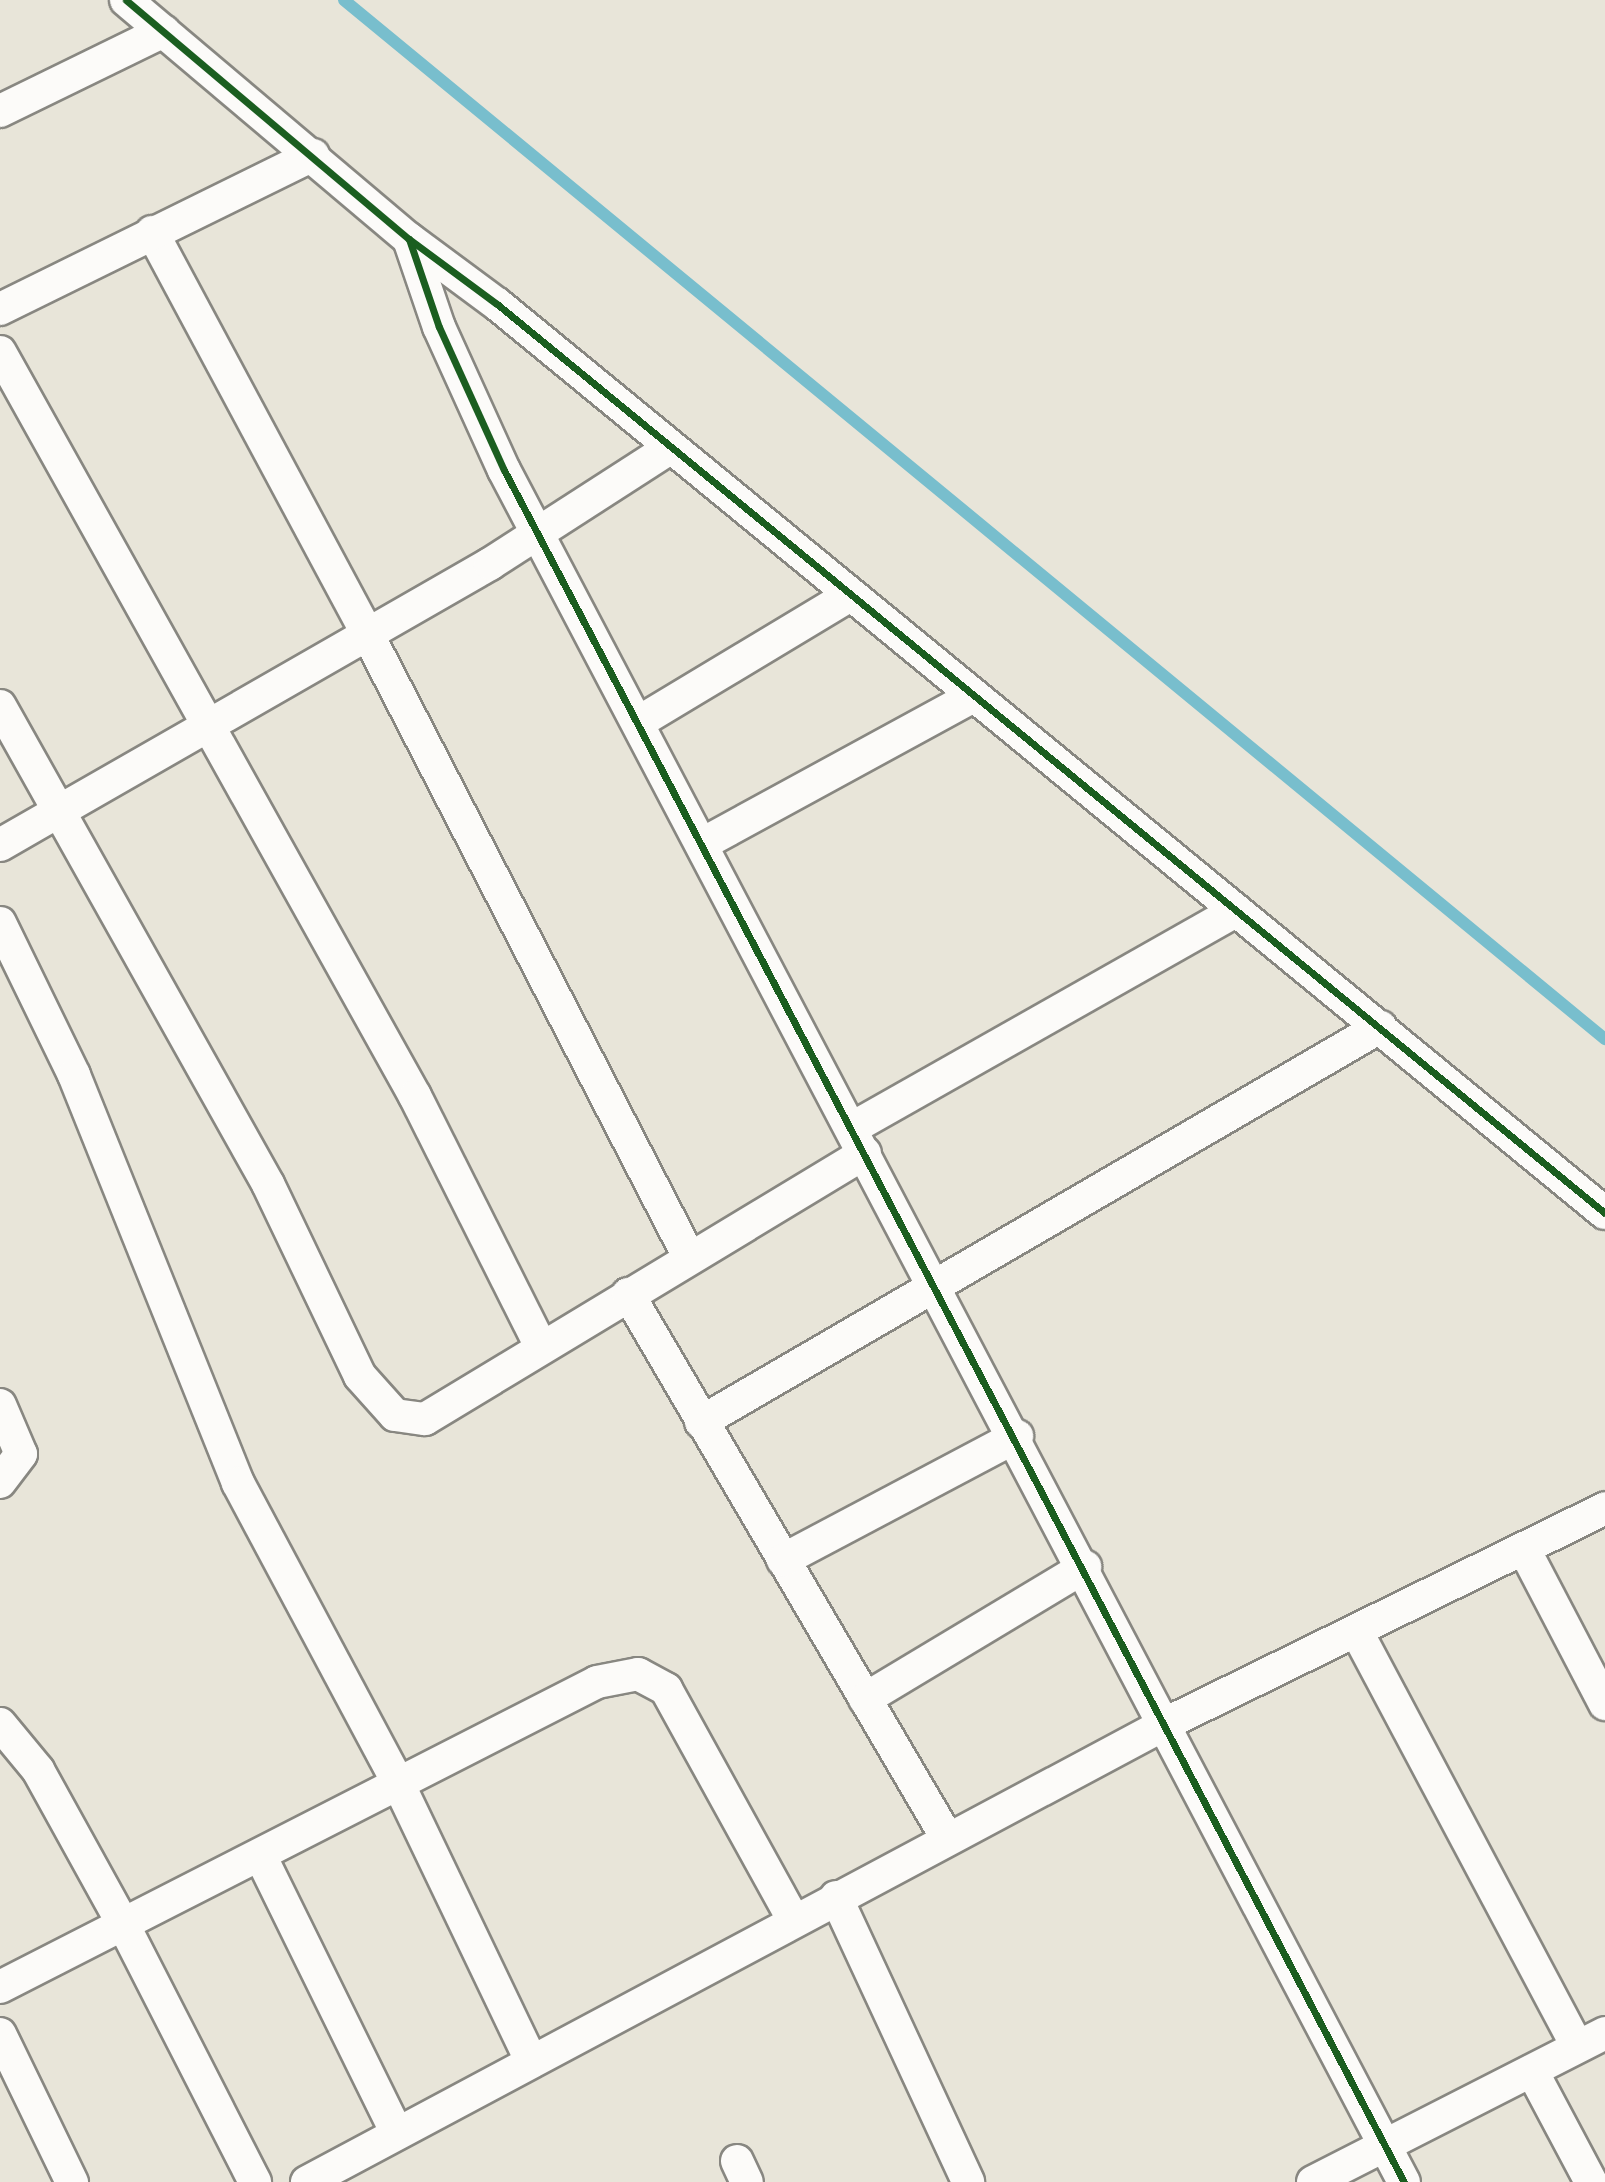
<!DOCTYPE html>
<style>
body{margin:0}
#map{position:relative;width:1605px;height:2182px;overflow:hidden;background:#e8e5d9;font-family:"IM FELL French Canon",serif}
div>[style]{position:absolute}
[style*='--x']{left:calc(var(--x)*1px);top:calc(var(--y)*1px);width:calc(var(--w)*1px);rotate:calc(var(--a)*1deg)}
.stream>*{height:12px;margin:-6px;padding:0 6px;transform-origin:6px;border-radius:6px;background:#78becd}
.roads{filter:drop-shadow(2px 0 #888781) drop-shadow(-2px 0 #888781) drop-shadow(0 2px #888781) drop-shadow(0 -2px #888781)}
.street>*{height:32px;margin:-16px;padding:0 16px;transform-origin:16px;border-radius:16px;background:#fcfbf9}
.cycleway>*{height:7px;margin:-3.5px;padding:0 3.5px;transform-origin:3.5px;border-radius:3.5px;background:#1b5e20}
span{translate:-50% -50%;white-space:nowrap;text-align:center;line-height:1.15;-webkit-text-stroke:6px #f6f6f2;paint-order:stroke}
</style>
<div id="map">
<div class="stream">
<div style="--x:344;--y:0;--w:1634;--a:39.49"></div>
</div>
<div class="roads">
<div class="street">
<div style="--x:126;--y:0;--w:370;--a:40.2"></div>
<div style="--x:409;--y:239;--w:109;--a:36.5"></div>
<div style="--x:497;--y:304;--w:1433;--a:39.37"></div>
<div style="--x:0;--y:111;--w:182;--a:-26"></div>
<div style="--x:152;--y:232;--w:457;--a:61.8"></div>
<div style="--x:368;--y:635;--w:700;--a:62.7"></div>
<div style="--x:409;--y:239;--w:93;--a:71.2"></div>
<div style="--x:439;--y:327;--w:157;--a:65.6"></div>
<div style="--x:504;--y:470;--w:1934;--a:62.27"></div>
<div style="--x:0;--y:309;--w:349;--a:-26.2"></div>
<div style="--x:0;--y:352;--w:852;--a:60.85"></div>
<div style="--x:415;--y:1096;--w:280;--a:63.3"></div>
<div style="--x:0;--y:706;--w:548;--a:60.72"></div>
<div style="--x:268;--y:1184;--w:213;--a:64.4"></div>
<div style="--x:360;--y:1376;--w:52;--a:48.1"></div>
<div style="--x:395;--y:1415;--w:30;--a:8"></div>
<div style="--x:425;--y:1419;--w:514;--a:-31.15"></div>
<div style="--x:639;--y:722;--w:246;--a:-31"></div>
<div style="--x:704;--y:843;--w:305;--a:-28.6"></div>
<div style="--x:0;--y:845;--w:565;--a:-29.83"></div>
<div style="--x:490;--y:564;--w:214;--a:-32.8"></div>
<div style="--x:0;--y:923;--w:169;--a:64"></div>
<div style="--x:74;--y:1075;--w:440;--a:68.1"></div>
<div style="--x:238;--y:1483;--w:342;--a:61.9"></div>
<div style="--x:399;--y:1785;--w:303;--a:64.4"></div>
<div style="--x:854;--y:1127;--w:439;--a:-29.5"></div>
<div style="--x:628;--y:1294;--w:631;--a:59.61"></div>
<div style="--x:0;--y:1405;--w:53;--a:66.8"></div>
<div style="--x:21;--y:1454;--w:35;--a:127"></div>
<div style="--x:701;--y:1422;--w:786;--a:-30.19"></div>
<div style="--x:1524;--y:1549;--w:175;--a:62.4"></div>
<div style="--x:783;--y:1560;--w:265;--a:-27.9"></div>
<div style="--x:1358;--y:1634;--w:467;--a:62"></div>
<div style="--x:865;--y:1699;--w:257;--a:-31"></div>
<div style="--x:0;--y:1724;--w:60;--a:50.4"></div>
<div style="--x:38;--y:1770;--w:176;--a:61.1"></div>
<div style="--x:123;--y:1924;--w:290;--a:62.9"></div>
<div style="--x:260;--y:1855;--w:310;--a:63.8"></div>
<div style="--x:836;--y:1897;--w:314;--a:65.1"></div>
<div style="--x:0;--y:1987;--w:670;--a:-27.06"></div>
<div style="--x:597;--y:1682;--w:42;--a:-11"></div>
<div style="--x:638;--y:1674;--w:32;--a:28"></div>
<div style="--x:666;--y:1689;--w:265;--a:61.1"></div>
<div style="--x:0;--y:2034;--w:165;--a:64.1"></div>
<div style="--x:1532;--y:2071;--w:126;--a:62"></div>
<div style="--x:737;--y:2161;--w:23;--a:65"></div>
<div style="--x:307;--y:2182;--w:975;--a:-28.09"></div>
<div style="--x:1167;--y:1723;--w:488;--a:-26.1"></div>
<div style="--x:1313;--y:2182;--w:328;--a:-27"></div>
</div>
</div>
<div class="cycleway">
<div style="--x:126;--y:0;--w:370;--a:40.2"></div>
<div style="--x:409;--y:239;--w:109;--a:36.5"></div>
<div style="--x:497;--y:304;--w:1433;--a:39.37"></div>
<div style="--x:409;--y:239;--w:93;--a:71.2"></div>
<div style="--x:439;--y:327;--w:157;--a:65.6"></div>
<div style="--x:504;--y:470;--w:1934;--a:62.27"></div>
</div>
</div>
